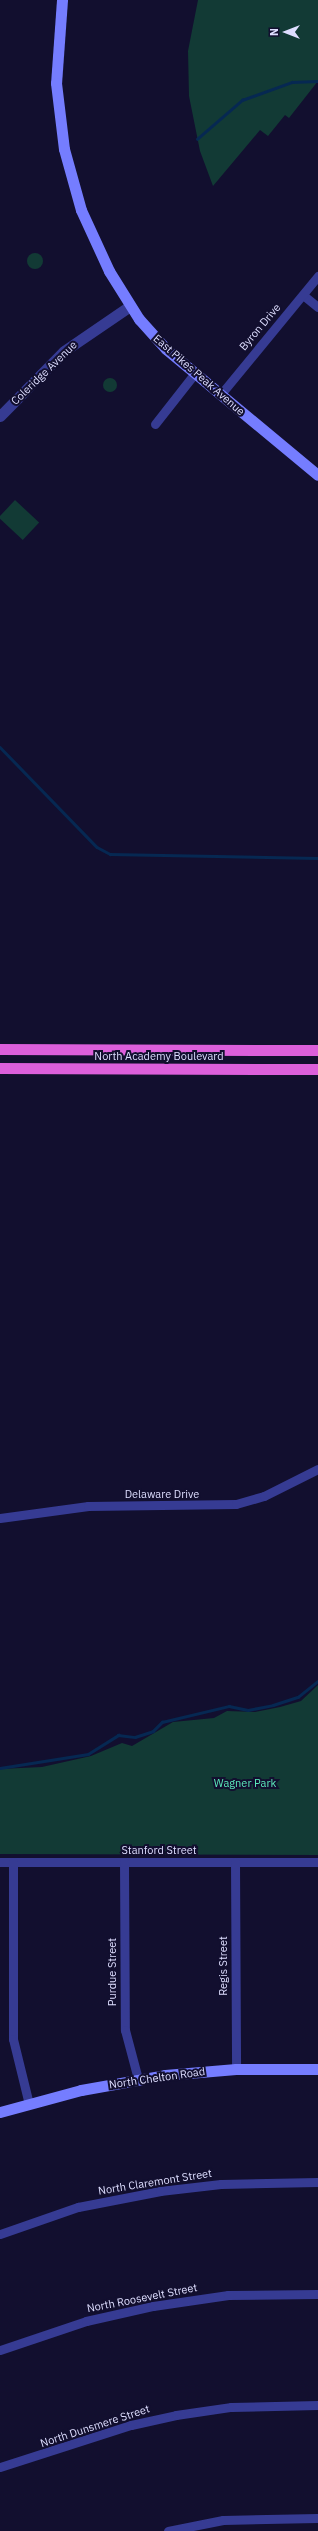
<!DOCTYPE html>
<style>
body{margin:0}
#map{position:relative;width:318px;height:2531px;overflow:hidden;background:#120f2f;font-family:"IBM Plex Sans",sans-serif}
div>[style]{position:absolute}
[style*='--x']{left:calc(var(--x)*1px);top:calc(var(--y)*1px);width:calc(var(--w)*1px);rotate:calc(var(--a)*1deg)}
.green>*{inset:0;background:#123a35;transform-origin:0 0}
.round{border-radius:50%}
.stream>*{height:2.5px;margin:-1.25px;padding:0 1.25px;transform-origin:1.25px;border-radius:1.25px;background:#062852}
.minor>*{height:9px;margin:-4.5px;padding:0 4.5px;transform-origin:4.5px;border-radius:4.5px;background:#363b93}
.tertiary>*{height:11px;margin:-5.5px;padding:0 5.5px;transform-origin:5.5px;border-radius:5.5px;background:#363b93}
.secondary>*{height:11px;margin:-5.5px;padding:0 5.5px;transform-origin:5.5px;border-radius:5.5px;background:#757dff}
.trunk>*{height:11px;margin:-5.5px;padding:0 5.5px;transform-origin:5.5px;border-radius:5.5px;background:#dc5fdb}
span{translate:-50% -50%;white-space:nowrap;text-align:center;line-height:1.15;-webkit-text-stroke:4px #120f2f;paint-order:stroke}
.street-label{font-size:11px;color:#dedeff}
.park-label{font-size:11px;color:#5cecbc}
.north{position:absolute;left:266px;top:12px;width:40px;height:40px;-webkit-text-stroke:3px #120f2f;paint-order:stroke;rotate:270deg;font-size:11px;font-weight:700;line-height:16px;text-align:center;color:#dedeff}
.north::after{content:'';display:block;margin:auto;width:14px;height:18px;background:#dedeff;clip-path:polygon(50% 0,100% 100%,50% 72%,0 100%)}
</style>
<div id="map">
<div class="green">
<div style="clip-path:polygon(198px 0,318px 0,318px 81px,289px 118px,285px 115px,268px 136px,260px 130px,213px 186px,200px 151px,189px 96px,188px 51px)"></div>
<div class="round" style="left:27px;top:253px;width:16px;height:16px"></div>
<div class="round" style="left:103px;top:378px;width:14px;height:14px"></div>
<div style="left:15px;top:500px;width:33px;height:24px;rotate:43deg"></div>
<div style="clip-path:polygon(318px 1685px,318px 1855px,0 1854px,0 1769px,42px 1767px,91px 1756px,122px 1743px,132px 1746px,173px 1722px,214px 1718px,227px 1711px,255px 1712px,280px 1707px,301px 1701px)"></div>
</div>
<div class="stream">
<div style="--x:197;--y:139;--w:60;--a:-40.9"></div>
<div style="--x:242;--y:100;--w:53;--a:-19.8"></div>
<div style="--x:292;--y:82;--w:26;--a:-2"></div>
<div style="--x:0;--y:747;--w:139;--a:45.9"></div>
<div style="--x:97;--y:847;--w:15;--a:28"></div>
<div style="--x:110;--y:854;--w:208;--a:1.1"></div>
<div style="--x:0;--y:1768;--w:89;--a:-9"></div>
<div style="--x:88;--y:1754;--w:36;--a:-32"></div>
<div style="--x:118;--y:1735;--w:17;--a:7"></div>
<div style="--x:135;--y:1737;--w:19;--a:-18"></div>
<div style="--x:153;--y:1731;--w:13;--a:-45"></div>
<div style="--x:162;--y:1722;--w:69;--a:-13.4"></div>
<div style="--x:229;--y:1706;--w:19;--a:12"></div>
<div style="--x:248;--y:1710;--w:25;--a:-11"></div>
<div style="--x:273;--y:1705;--w:26;--a:-18"></div>
<div style="--x:298;--y:1697;--w:26;--a:-39"></div>
</div>
<div class="minor">
<div style="--x:303;--y:295;--w:19;--a:39"></div>
<div style="--x:221;--y:394;--w:153;--a:-50.6"></div>
<div style="--x:155;--y:424;--w:65;--a:-51.9"></div>
<div style="--x:0;--y:1518;--w:89;--a:-7.8"></div>
<div style="--x:88;--y:1506;--w:148;--a:-0.8"></div>
<div style="--x:236;--y:1504;--w:29;--a:-16"></div>
<div style="--x:264;--y:1496;--w:60;--a:-26.6"></div>
<div style="--x:0;--y:1862;--w:318;--a:0"></div>
<div style="--x:13;--y:1862;--w:177;--a:90"></div>
<div style="--x:13;--y:2039;--w:67;--a:76.2"></div>
<div style="--x:124;--y:1862;--w:168;--a:89.7"></div>
<div style="--x:125;--y:2030;--w:51;--a:75.1"></div>
<div style="--x:235;--y:1862;--w:207;--a:89.7"></div>
<div style="--x:0;--y:2234;--w:83;--a:-19.1"></div>
<div style="--x:78;--y:2207;--w:84;--a:-11"></div>
<div style="--x:160;--y:2191;--w:61;--a:-6.5"></div>
<div style="--x:221;--y:2184;--w:97;--a:-1.2"></div>
<div style="--x:0;--y:2350;--w:91;--a:-18.6"></div>
<div style="--x:86;--y:2321;--w:69;--a:-12.6"></div>
<div style="--x:153;--y:2306;--w:76;--a:-8.3"></div>
<div style="--x:228;--y:2295;--w:90;--a:-0.6"></div>
<div style="--x:0;--y:2467;--w:138;--a:-17.8"></div>
<div style="--x:131;--y:2425;--w:46;--a:-12.5"></div>
<div style="--x:176;--y:2415;--w:56;--a:-8.3"></div>
<div style="--x:231;--y:2407;--w:87;--a:-1.3"></div>
<div style="--x:168;--y:2531;--w:56;--a:-11.3"></div>
<div style="--x:223;--y:2520;--w:95;--a:-1.2"></div>
</div>
<div class="tertiary">
<div style="--x:0;--y:416;--w:91;--a:-45.4"></div>
<div style="--x:64;--y:351;--w:80;--a:-34.3"></div>
</div>
<div class="secondary">
<div style="--x:62;--y:0;--w:83;--a:94.1"></div>
<div style="--x:56;--y:83;--w:66;--a:83.1"></div>
<div style="--x:64;--y:149;--w:63;--a:74.4"></div>
<div style="--x:81;--y:210;--w:67;--a:65.3"></div>
<div style="--x:109;--y:271;--w:57;--a:58"></div>
<div style="--x:139;--y:319;--w:40;--a:48"></div>
<div style="--x:166;--y:349;--w:197;--a:39.7"></div>
<div style="--x:0;--y:2112;--w:84;--a:-15.2"></div>
<div style="--x:81;--y:2090;--w:85;--a:-10.1"></div>
<div style="--x:165;--y:2075;--w:71;--a:-4.8"></div>
<div style="--x:236;--y:2069;--w:82;--a:0"></div>
</div>
<div class="trunk">
<div style="--x:0;--y:1049;--w:318;--a:0.2"></div>
<div style="--x:0;--y:1068;--w:318;--a:0.2"></div>
</div>
<div class="street-label">
<span style="left:260px;top:327px;rotate:-50deg">Byron Drive</span>
<span style="left:44px;top:373px;rotate:-44deg">Coleridge Avenue</span>
<span style="left:199px;top:375px;rotate:41deg">East Pikes Peak Avenue</span>
<span style="left:159px;top:1056px">North Academy Boulevard</span>
<span style="left:162px;top:1494px">Delaware Drive</span>
<span style="left:159px;top:1850px">Stanford Street</span>
<span style="left:223px;top:1966px;rotate:-90deg">Regis Street</span>
<span style="left:112px;top:1972px;rotate:-90deg">Purdue Street</span>
<span style="left:157px;top:2078px;rotate:-8deg">North Chelton Road</span>
<span style="left:155px;top:2182px;rotate:-9deg">North Claremont Street</span>
<span style="left:142px;top:2298px;rotate:-11deg">North Roosevelt Street</span>
<span style="left:95px;top:2426px;rotate:-18deg">North Dunsmere Street</span>
</div>
<div class="park-label">
<span style="left:245px;top:1783px">Wagner Park</span>
</div>
<div class="north">N</div>
</div>
